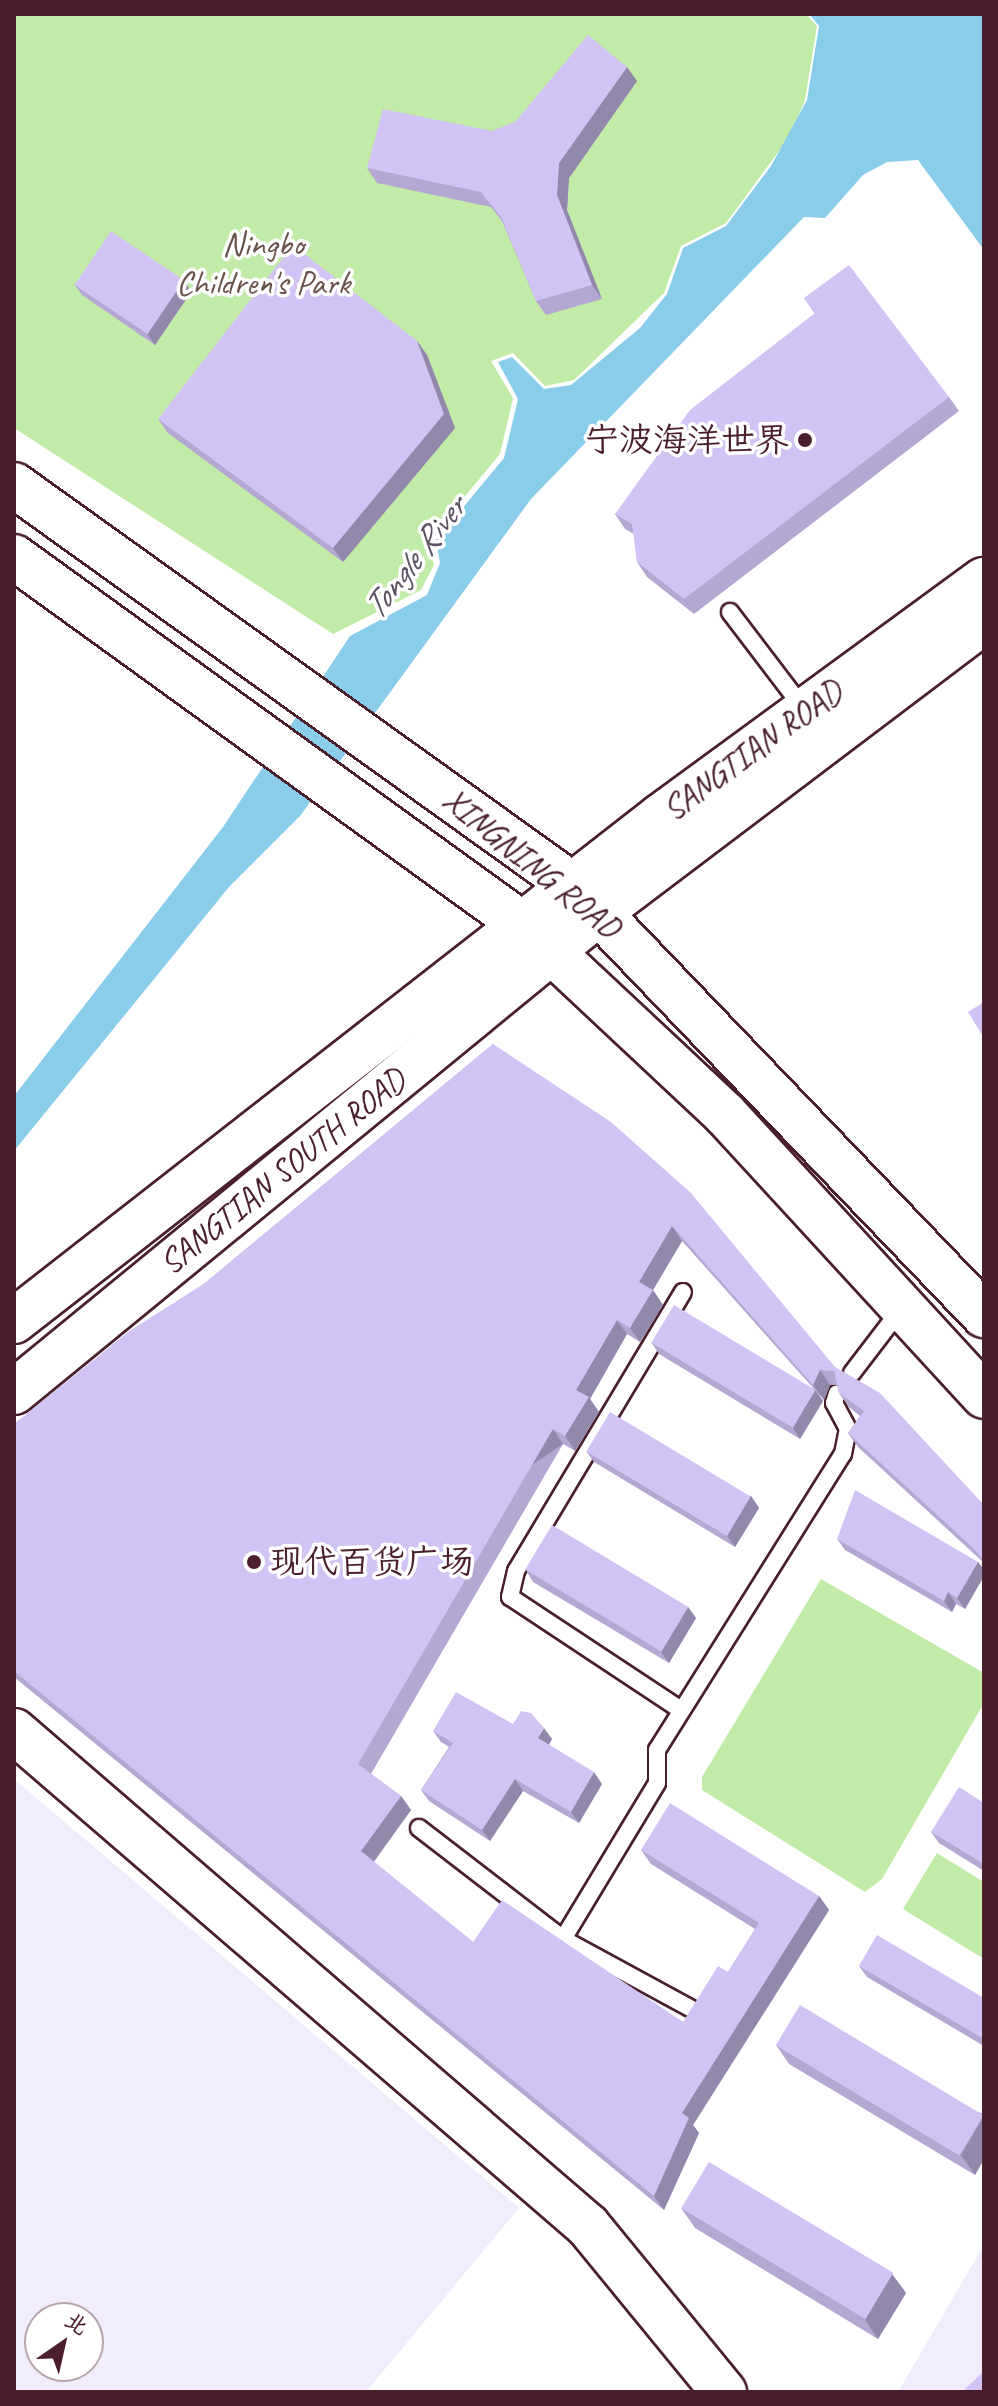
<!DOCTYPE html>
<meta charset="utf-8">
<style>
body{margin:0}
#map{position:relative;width:998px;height:2406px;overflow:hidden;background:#fff;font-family:Caveat,"LXGW WenKai TC",sans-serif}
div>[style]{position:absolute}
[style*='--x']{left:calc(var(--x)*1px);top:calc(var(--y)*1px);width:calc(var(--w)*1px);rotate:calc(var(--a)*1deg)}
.built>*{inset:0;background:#f1edfc}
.green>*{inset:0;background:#c1eba7}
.water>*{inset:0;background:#89cdea}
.roads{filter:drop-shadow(2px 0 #4a1f2b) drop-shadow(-2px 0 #4a1f2b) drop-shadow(0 2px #4a1f2b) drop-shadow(0 -2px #4a1f2b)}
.lane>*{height:16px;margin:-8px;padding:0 8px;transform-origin:8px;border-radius:8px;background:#fff}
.secondary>*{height:44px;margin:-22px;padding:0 22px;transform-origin:22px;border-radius:22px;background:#fff}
.wall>*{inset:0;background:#b4a8d2}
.shaded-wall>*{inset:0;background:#9288ab;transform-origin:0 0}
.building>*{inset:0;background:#d1c3f4;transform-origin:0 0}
.dots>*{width:22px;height:22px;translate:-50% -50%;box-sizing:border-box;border:4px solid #fff;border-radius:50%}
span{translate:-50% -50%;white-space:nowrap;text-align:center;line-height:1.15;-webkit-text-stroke:7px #fff;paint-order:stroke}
.park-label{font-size:34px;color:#68524a}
.poi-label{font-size:34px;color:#4a1f2b}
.right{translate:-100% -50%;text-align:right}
.left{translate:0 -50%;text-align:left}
.street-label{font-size:34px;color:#4a1f2b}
.water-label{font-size:36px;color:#5d5364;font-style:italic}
.frame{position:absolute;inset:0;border:16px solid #4a1f2b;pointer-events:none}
.north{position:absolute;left:24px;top:2302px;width:80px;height:80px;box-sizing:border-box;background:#fff;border:2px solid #b7a5aa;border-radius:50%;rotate:34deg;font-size:22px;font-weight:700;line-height:32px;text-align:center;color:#4a1f2b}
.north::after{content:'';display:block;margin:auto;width:28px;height:36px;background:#4a1f2b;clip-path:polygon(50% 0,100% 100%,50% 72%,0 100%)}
</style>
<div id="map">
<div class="built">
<div style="clip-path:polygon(evenodd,14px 1779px,519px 2208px,366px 2392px,14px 2392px,14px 1779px,40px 2318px,88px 2318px,88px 2366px,40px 2366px,40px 2318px)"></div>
<div style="clip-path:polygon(984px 2245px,984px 2392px,898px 2392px)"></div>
</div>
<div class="green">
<div style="clip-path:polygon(14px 14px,806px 14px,817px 26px,805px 100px,790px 136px,726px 223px,681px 246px,664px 293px,574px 380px,545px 386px,513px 353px,491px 361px,513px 398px,500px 454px,428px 541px,434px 565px,421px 590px,333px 634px,14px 428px)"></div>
<div style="clip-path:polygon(821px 1579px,984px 1673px,984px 1703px,882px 1879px,865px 1892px,702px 1790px,702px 1777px)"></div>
<div style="clip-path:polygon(937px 1853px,984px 1882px,984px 1959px,903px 1909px)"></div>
</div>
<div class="water">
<div style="clip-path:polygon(809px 14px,984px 14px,984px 250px,918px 160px,887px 162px,863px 175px,825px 218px,804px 217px,531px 499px,300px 816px,229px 887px,14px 1151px,14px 1096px,223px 827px,350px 636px,427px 595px,440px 563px,436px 540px,504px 458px,518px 399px,498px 362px,512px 357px,544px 389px,571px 385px,640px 328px,667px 294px,683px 248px,726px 226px,771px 166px,807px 100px,819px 26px)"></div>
</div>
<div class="roads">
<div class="lane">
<div style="--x:730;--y:612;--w:122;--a:52.7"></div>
<div style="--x:852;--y:1373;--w:81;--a:-52.6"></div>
<div style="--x:681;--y:1710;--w:205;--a:-146.5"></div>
<div style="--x:510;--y:1597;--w:27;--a:-77"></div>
<div style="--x:516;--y:1571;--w:325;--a:-59.1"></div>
<div style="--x:419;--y:1828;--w:182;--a:37.6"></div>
<div style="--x:563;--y:1939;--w:145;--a:28.5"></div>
<div style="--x:563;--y:1939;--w:182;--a:-58.9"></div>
<div style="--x:657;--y:1783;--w:33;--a:-90"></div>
<div style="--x:657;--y:1750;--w:350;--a:-57.9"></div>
<div style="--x:843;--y:1454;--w:25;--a:-79"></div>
<div style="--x:848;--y:1429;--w:30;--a:-118"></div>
<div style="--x:834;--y:1403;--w:10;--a:-73"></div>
</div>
<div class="secondary">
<div style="--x:14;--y:485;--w:687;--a:35.63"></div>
<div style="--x:572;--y:885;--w:596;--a:46.22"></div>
<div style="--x:14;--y:557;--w:627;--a:35.85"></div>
<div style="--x:522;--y:924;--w:278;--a:43.1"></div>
<div style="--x:725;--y:1114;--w:383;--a:47.4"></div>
<div style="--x:14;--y:1321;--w:821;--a:-37.97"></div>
<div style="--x:661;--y:816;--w:400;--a:-36.2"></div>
<div style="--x:14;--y:1392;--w:759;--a:-39.33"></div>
<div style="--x:601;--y:911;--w:480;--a:-37.1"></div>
<div style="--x:14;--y:1731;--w:758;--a:40.77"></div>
<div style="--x:588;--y:2226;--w:215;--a:50.7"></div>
</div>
</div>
<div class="wall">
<div style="clip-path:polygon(637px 81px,569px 178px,567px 210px,602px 299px,546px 315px,536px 301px,502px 221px,491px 207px,377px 183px,367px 168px,492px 131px)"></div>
<div style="clip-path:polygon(74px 284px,191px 292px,155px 345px,82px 295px)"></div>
<div style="clip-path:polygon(804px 298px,949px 397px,959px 411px,694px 614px,647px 577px,637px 562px,634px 534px,625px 529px,615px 514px,815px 314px)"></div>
<div style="clip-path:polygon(417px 341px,427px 355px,455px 428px,343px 562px,168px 433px,158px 419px)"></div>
<div style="clip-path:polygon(493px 1044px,835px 1367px,984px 1505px,984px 1563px,858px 1447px,848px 1433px,860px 1416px,849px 1407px,839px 1393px,837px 1385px,830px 1385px,824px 1400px,818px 1393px,823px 1401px,800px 1439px,659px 1354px,651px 1342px,814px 1389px,682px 1241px,653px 1290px,663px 1305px,640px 1342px,627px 1334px,590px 1399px,599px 1412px,575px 1451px,563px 1444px,371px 1774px,401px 1796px,411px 1810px,374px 1862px,473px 1942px,683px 2022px,728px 1972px,755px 1929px,651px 1864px,641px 1850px,819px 1896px,829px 1910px,693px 2125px,699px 2133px,664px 2210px,14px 1677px,14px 1424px,205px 1283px)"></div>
<div style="clip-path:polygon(586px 1451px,751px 1496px,759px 1508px,735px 1547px,594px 1462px)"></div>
<div style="clip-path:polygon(837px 1539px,978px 1562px,984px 1570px,984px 1576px,965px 1609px,956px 1604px,952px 1612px,845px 1550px)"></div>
<div style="clip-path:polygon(526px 1570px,688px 1607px,696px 1618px,669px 1663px,533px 1582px)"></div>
<div style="clip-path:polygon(513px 1724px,552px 1739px,549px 1745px,602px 1784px,579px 1823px,523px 1791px,490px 1841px,429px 1801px,421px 1790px,449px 1747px,441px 1742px,433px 1731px)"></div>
<div style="clip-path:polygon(984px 1803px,984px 1871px,939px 1843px,931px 1832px)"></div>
<div style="clip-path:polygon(859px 1966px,984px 1998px,984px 2046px,867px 1977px)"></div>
<div style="clip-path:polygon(776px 2045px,984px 2114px,984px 2159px,975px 2175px,789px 2064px)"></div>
<div style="clip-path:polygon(681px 2208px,892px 2274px,906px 2293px,878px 2339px,695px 2228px)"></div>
</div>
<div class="shaded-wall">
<div style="clip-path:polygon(627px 67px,637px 81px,569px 178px,567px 210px,602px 299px,592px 285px,557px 195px,559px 163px)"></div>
<div style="clip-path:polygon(184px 280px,191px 292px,155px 345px,147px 334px)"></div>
<div style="clip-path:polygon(417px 341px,427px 355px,455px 428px,343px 562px,333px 548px)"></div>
<div style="clip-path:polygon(672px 1226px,682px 1241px,653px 1290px,663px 1305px,640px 1342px,630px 1328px,639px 1282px)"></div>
<div style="clip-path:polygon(617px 1320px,627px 1334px,590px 1399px,599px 1412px,575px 1451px,565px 1436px,576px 1390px)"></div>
<div style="clip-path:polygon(820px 1370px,830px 1385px,824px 1400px,813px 1385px)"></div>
<div style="clip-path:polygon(815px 1390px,823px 1401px,800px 1439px,793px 1428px)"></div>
<div style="left:553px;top:1429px;width:18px;height:388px;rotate:56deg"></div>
<div style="clip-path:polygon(751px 1496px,759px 1508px,735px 1547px,727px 1536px)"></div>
<div style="clip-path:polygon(978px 1562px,984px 1570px,984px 1576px,965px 1609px,957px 1598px)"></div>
<div style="clip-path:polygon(948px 1592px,956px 1604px,952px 1612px,944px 1601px)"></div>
<div style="clip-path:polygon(688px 1607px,696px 1618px,669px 1663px,661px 1652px)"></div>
<div style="clip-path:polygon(544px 1728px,552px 1739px,546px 1749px,538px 1738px)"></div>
<div style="clip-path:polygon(594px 1772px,602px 1784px,579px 1823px,571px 1812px)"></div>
<div style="clip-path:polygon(515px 1779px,523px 1791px,490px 1841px,482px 1830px)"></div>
<div style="clip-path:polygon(401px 1796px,411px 1810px,371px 1865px,361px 1851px)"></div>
<div style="clip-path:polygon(819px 1896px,829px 1910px,693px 2125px,699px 2133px,664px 2210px,654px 2196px,682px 2113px)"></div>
<div style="clip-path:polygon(984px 2116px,984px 2159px,975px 2175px,961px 2155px)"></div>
<div style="clip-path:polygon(892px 2274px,906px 2293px,878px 2339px,865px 2320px)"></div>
</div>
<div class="building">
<div style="clip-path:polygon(588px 35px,627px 67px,559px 163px,557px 195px,592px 285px,536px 301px,501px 217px,481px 192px,367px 168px,383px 109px,492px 131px,515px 122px)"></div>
<div style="left:111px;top:231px;width:88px;height:65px;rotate:34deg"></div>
<div style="clip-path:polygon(293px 245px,417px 341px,444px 414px,333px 548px,158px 419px)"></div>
<div style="clip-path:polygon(849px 265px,949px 397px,684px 599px,637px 562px,632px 524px,615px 514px,690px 410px,815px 313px,804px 298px)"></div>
<div style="clip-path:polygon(984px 1002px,984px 1038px,968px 1012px)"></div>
<div style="clip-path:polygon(493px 1044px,611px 1122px,691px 1193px,835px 1367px,880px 1393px,984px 1505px,984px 1560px,972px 1547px,848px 1433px,864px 1411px,839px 1393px,834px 1371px,820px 1370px,813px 1385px,672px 1226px,639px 1282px,653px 1290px,630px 1328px,617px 1320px,576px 1390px,589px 1397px,565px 1436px,553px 1429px,358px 1764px,401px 1796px,361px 1851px,473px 1942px,502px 1900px,683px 2022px,718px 1966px,728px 1972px,759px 1923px,641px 1850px,670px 1803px,819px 1896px,682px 2113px,689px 2118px,654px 2196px,14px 1671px,14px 1424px,128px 1332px,205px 1283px)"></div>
<div style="left:674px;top:1305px;width:165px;height:44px;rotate:31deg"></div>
<div style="left:610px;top:1412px;width:164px;height:46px;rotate:31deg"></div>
<div style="clip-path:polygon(855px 1490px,978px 1562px,957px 1598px,948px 1592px,944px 1601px,837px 1539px)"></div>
<div style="left:552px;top:1525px;width:159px;height:52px;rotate:31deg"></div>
<div style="clip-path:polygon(456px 1692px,513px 1724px,521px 1711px,531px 1713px,544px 1728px,538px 1738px,594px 1772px,571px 1812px,515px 1779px,482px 1830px,421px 1790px,453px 1743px,433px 1731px)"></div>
<div style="clip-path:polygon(959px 1787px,984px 1803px,984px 1864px,931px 1832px)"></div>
<div style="clip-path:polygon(877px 1935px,984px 1998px,984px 2039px,859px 1966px)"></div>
<div style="left:800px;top:2005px;width:214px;height:47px;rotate:31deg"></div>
<div style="left:709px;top:2162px;width:215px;height:54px;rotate:31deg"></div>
<div style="clip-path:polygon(984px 2371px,984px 2392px,962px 2392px)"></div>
</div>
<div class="dots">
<div style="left:805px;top:440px;background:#4a1f2b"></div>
<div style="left:254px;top:1562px;background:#4a1f2b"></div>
</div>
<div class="park-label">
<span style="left:263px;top:263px">Ningbo<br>Children's Park</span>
</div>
<div class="poi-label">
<span class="right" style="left:789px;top:440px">宁波海洋世界</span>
<span class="left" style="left:270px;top:1562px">现代百货广场</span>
</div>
<div class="street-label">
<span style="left:752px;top:750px;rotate:-36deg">SANGTIAN ROAD</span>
<span style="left:532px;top:863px;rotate:39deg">XINGNING ROAD</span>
<span style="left:282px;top:1171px;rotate:-39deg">SANGTIAN SOUTH ROAD</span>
</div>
<div class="water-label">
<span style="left:414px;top:558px;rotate:-52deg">Tongle River</span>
</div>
<div class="frame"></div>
<div class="north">北</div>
</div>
